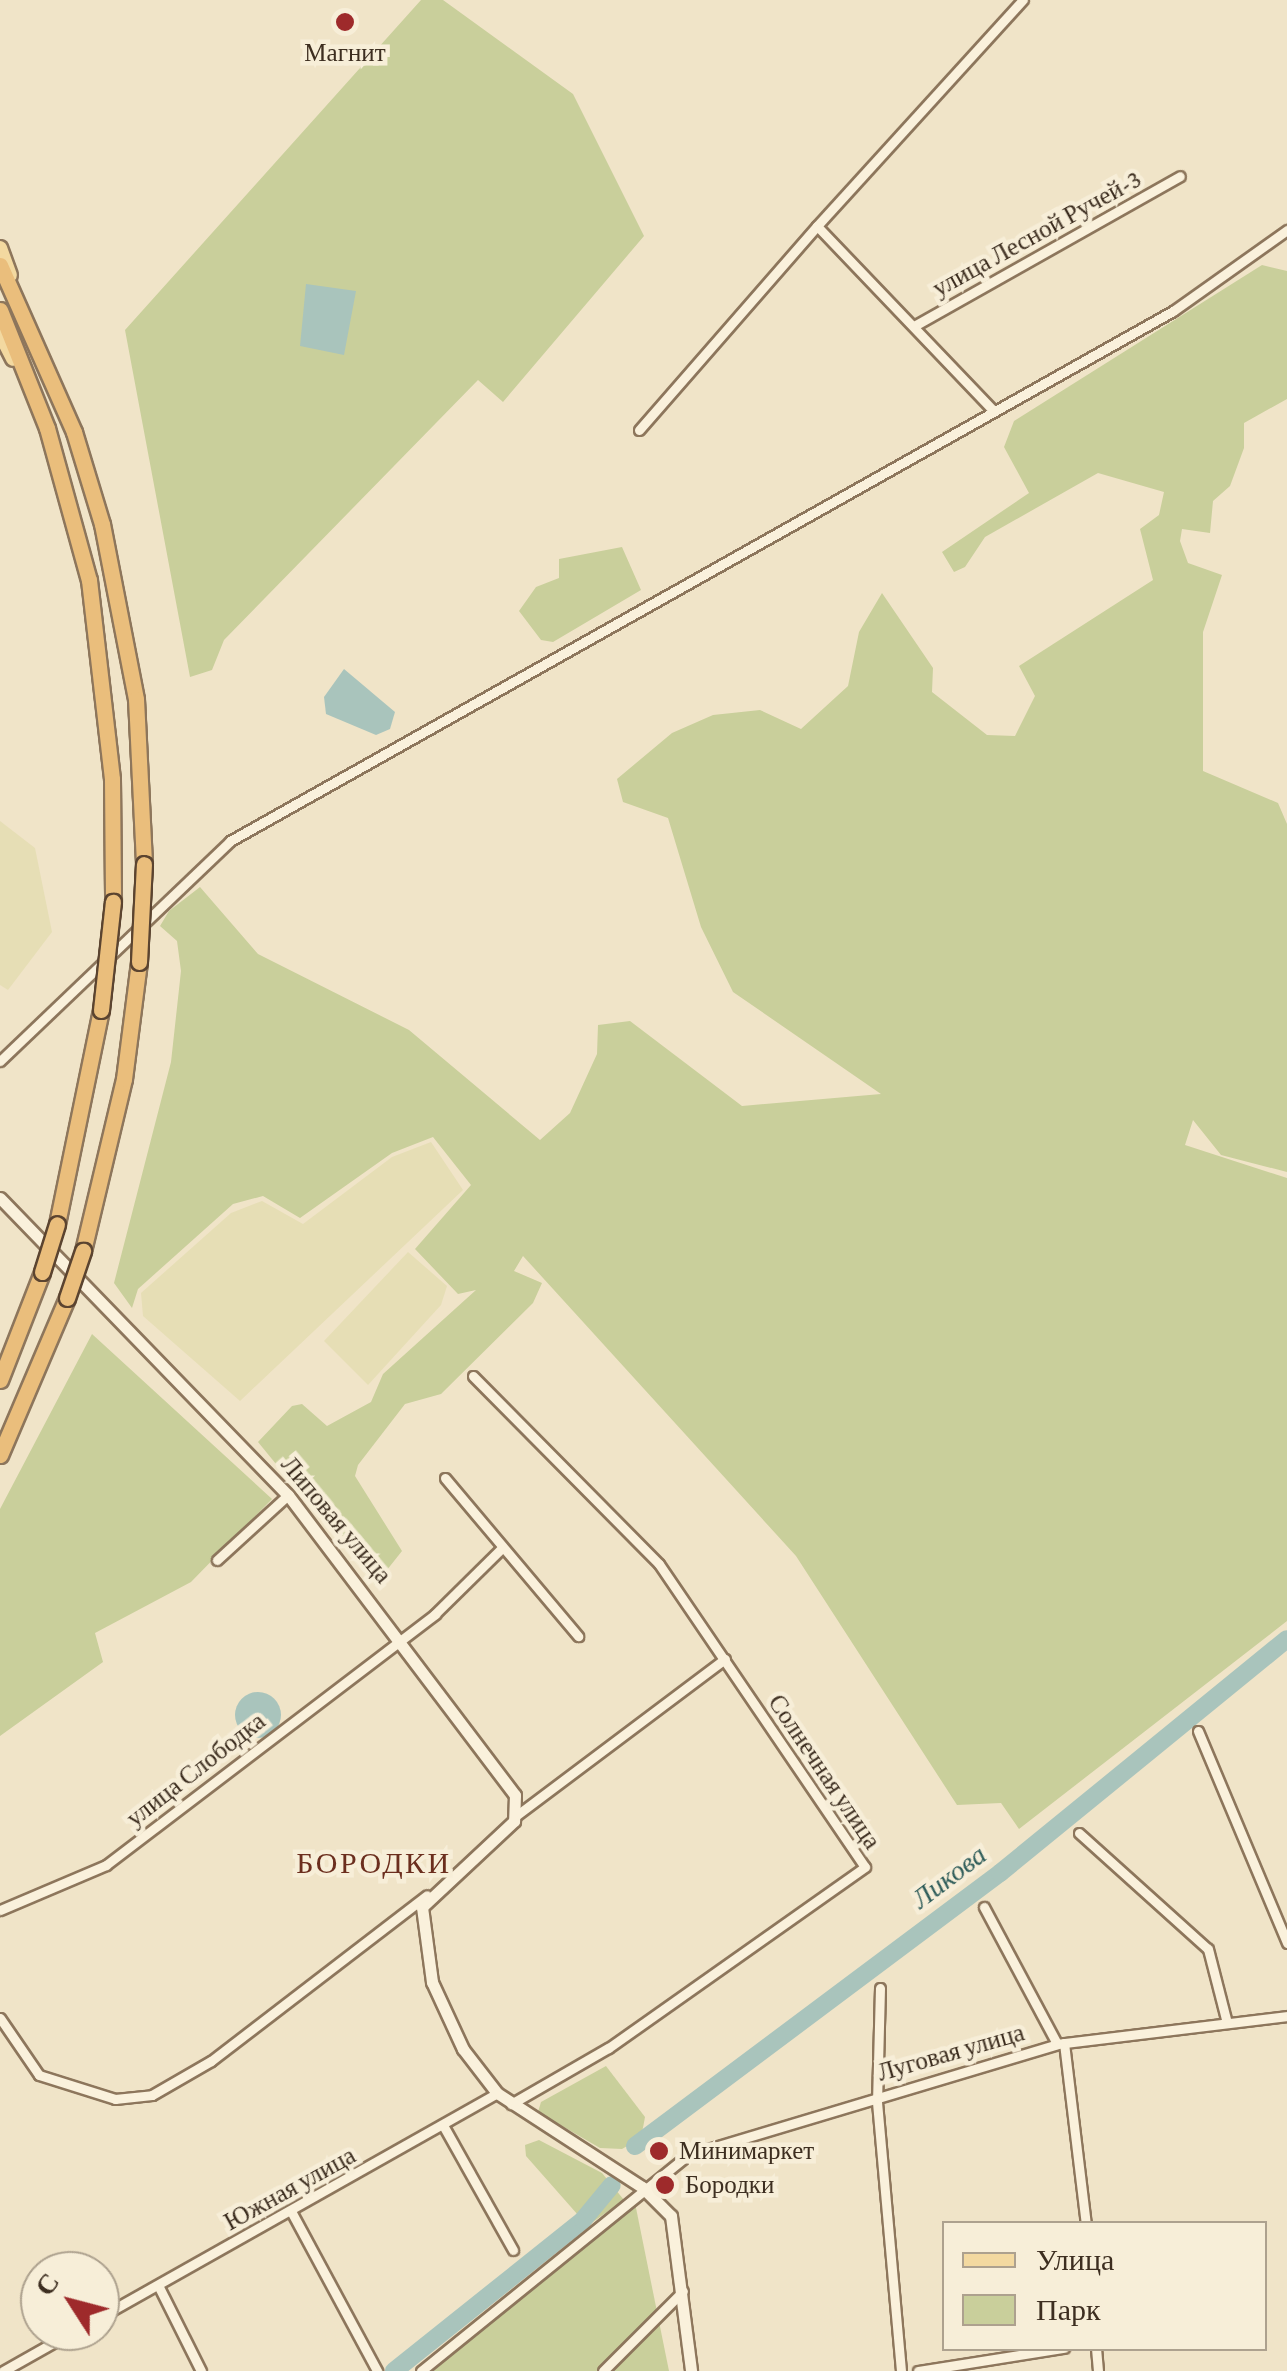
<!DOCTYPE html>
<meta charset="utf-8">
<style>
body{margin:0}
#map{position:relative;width:1287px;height:2371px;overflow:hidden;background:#f0e4c8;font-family:"Crimson Pro",serif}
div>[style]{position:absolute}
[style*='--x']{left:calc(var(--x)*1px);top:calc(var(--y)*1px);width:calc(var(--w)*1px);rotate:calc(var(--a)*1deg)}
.farmland>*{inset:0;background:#e6deb5}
.green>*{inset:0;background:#c9cf9b}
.water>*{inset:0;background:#a9c4bc}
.round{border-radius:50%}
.river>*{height:18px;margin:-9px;padding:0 9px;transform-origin:9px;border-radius:9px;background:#a9c4bc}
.roads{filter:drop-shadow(2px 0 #8d765c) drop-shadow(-2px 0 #8d765c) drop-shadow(0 2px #8d765c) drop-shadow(0 -2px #8d765c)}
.minor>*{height:9px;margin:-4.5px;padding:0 4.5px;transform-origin:4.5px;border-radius:4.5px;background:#faf1dc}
.tertiary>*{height:11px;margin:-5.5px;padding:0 5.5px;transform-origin:5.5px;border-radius:5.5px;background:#faf1dc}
.primary>*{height:14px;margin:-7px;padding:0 7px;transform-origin:7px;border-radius:7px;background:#f3d9a0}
.trunk>*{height:15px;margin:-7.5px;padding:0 7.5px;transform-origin:7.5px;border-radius:7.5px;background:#eabe7c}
.bridges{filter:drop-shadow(2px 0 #5b4430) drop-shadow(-2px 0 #5b4430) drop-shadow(0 2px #5b4430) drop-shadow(0 -2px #5b4430)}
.trunk-bridge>*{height:15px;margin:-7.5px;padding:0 7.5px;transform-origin:7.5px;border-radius:7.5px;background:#eabe7c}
.dots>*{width:28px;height:28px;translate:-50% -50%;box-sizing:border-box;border:5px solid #f7eed8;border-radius:50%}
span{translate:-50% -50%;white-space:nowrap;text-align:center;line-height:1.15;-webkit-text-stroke:9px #f7eed8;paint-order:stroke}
.poi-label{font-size:25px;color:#3d2e20}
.left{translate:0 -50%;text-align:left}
.street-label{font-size:25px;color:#3d2e20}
.water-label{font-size:28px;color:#2f5d5a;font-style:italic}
.quarter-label{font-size:30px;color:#6b2e1e;letter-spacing:2.5px}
.legend{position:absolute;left:942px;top:2221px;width:325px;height:130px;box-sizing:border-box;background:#f7eed8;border:2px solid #ada18e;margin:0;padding:12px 18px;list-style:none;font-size:30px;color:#3d2e20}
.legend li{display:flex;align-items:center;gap:20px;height:50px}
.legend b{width:50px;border:2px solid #ada18e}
.north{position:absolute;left:20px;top:2251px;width:100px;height:100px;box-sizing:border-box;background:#f7eed8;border:2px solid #ada18e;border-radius:50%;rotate:306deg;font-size:28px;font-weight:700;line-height:40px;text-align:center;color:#3d2e20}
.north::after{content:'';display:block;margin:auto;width:35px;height:45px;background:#9e2a2b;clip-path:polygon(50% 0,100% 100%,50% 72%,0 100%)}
</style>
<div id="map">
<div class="farmland">
<div style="clip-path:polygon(0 821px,35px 848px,52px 932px,8px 990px,0 985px)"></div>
<div style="clip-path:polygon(431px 1142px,463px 1190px,240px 1401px,143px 1316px,141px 1293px,231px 1213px,262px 1201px,303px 1224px,392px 1157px)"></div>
<div style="clip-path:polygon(408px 1252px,447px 1286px,441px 1305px,368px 1385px,324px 1341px)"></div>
</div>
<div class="green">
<div style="clip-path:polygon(421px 0,443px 0,573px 94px,644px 236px,503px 402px,478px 380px,224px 640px,212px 670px,190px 677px,125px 330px)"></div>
<div style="clip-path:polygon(1262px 265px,1287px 271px,1287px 399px,1244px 423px,1244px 448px,1230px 486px,1213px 501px,1210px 533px,1182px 529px,1180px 541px,1188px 563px,1222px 575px,1203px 632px,1203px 771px,1278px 803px,1287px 824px,1287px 1172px,1221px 1155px,1193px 1120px,1185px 1145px,1287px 1178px,1287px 1621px,1019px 1829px,1001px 1803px,957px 1805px,796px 1556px,523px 1256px,514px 1271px,542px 1283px,533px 1303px,441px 1394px,405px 1404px,358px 1465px,355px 1476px,402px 1551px,375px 1585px,258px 1442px,292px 1406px,302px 1404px,327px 1426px,371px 1402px,383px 1374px,476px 1290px,458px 1294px,415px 1249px,471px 1185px,433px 1137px,392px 1153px,300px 1218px,263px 1196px,233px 1204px,138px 1289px,132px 1308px,114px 1283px,171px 1062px,181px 971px,177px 941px,160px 926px,169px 911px,200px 887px,258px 954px,409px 1030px,540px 1140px,570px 1113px,597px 1054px,598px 1025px,630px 1021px,742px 1106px,881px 1094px,733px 992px,701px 927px,668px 818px,623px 802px,617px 779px,672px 733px,713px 715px,760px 710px,801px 729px,848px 686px,859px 632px,882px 593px,933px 668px,932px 692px,987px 735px,1015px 736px,1035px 696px,1019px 666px,1153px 580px,1140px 529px,1159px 515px,1164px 492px,1098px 473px,985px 537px,965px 567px,954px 572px,942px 552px,1029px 493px,1004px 447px,1014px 421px)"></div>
<div style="clip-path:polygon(622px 547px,641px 590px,553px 642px,541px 640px,519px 611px,536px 587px,559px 578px,559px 559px)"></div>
<div style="clip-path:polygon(92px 1334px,272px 1499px,191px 1582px,95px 1633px,103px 1662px,0 1736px,0 1509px)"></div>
<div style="clip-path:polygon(606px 2066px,645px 2117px,641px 2138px,622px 2149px,600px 2148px,538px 2112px,541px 2102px)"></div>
<div style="clip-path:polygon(539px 2140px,602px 2173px,624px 2200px,546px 2255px,541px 2248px,578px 2215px,526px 2156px,525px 2145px)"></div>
<div style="clip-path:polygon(635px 2203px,669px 2371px,433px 2371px)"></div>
</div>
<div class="water">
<div style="clip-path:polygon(306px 284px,356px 291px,344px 355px,300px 346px)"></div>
<div style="clip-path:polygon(344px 669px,395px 712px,390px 729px,376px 735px,326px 714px,324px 697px)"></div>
<div class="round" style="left:235px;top:1692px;width:46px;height:46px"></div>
</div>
<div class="river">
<div style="--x:635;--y:2146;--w:456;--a:-36.8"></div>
<div style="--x:1000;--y:1873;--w:370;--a:-39.2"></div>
<div style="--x:394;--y:2371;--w:242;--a:-38.6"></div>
<div style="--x:583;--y:2220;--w:45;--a:-50.4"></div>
</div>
<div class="roads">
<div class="minor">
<div style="--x:817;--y:226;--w:306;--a:-47.7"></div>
<div style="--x:914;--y:326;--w:305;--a:-29.4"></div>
<div style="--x:639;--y:430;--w:271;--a:-48.9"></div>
<div style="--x:817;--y:226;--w:256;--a:46.3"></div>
<div style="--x:0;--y:1061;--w:318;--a:-43.7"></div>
<div style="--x:230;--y:841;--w:1082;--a:-29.34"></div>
<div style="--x:1173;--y:311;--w:140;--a:-35.4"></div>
<div style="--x:473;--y:1376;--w:264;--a:45.3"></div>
<div style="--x:659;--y:1564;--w:366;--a:55.8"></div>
<div style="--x:865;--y:1867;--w:314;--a:144.8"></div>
<div style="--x:608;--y:2048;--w:112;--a:150"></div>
<div style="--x:445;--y:1478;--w:207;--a:49.9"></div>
<div style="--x:217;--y:1560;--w:96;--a:-42.5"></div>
<div style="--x:1198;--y:1731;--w:230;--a:67.2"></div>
<div style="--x:517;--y:1815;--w:260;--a:-36.9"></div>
<div style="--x:1079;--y:1833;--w:173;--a:42"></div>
<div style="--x:1208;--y:1949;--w:76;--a:75.6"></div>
<div style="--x:984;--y:1907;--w:155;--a:61.9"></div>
<div style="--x:0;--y:1910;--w:115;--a:-23"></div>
<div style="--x:106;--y:1865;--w:414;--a:-37.3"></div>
<div style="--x:435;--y:1614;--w:93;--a:-44.6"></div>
<div style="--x:880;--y:1988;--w:114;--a:91.5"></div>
<div style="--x:877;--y:2102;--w:270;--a:84.9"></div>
<div style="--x:0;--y:2018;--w:69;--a:55.6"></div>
<div style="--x:39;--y:2075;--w:80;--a:17.5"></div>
<div style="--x:115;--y:2099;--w:37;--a:-6"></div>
<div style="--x:152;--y:2095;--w:68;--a:-30"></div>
<div style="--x:211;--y:2061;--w:272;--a:-37.5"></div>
<div style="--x:1064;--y:2043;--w:182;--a:83.1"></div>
<div style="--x:444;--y:2127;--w:141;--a:60.7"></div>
<div style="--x:291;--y:2211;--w:182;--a:61.7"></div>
<div style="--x:158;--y:2285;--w:96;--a:63.4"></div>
<div style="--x:100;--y:2317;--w:456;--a:-29.4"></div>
<div style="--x:1096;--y:2348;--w:23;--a:85"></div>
<div style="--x:3;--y:2371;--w:81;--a:-29.4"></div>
<div style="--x:421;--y:2371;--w:343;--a:-39"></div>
<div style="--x:688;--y:2155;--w:385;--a:-16.7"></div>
<div style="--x:1057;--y:2044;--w:232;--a:-6.9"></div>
<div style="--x:603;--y:2371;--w:113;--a:-45"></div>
<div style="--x:918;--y:2371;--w:148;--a:-9"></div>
</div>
<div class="tertiary">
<div style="--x:0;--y:1198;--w:414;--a:45.9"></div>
<div style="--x:288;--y:1495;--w:376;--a:52.9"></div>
<div style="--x:515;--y:1795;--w:26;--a:92"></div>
<div style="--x:514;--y:1821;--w:126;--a:136.9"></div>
<div style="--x:422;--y:1907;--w:76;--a:82.4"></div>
<div style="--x:432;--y:1982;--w:74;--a:65.2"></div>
<div style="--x:463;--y:2049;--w:56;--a:52.3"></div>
<div style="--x:497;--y:2093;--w:173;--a:33"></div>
<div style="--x:642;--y:2187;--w:41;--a:45"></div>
<div style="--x:671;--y:2216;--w:156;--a:82.6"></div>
</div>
<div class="primary">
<div style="--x:0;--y:248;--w:29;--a:70"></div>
<div style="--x:0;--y:333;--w:29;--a:63"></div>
</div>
<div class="trunk">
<div style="--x:0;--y:265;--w:183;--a:66.1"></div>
<div style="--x:74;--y:432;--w:96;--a:73.1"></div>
<div style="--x:102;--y:524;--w:178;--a:79"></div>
<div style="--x:136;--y:699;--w:165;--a:87.2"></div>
<div style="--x:0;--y:310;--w:127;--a:68.3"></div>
<div style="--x:47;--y:428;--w:158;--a:74.6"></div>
<div style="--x:89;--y:580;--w:200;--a:83.4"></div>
<div style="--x:112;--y:779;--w:123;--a:89.5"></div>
<div style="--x:57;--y:1224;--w:218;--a:-78.4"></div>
<div style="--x:83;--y:1251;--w:177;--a:-76.6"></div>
<div style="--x:124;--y:1079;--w:118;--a:-82.7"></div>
<div style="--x:0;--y:1380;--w:116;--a:-68.7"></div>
<div style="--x:0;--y:1455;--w:171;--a:-66.9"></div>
</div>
</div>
<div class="bridges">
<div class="trunk-bridge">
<div style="--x:139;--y:962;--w:98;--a:-87.1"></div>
<div style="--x:101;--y:1010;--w:109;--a:-83.7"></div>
<div style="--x:42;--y:1272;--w:50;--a:-72.6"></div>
<div style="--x:67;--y:1298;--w:50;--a:-71.2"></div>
</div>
</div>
<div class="dots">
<div style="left:345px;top:22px;background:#9e2a2b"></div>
<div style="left:659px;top:2151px;background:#9e2a2b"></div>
<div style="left:665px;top:2185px;background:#9e2a2b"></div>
</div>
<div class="poi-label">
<span style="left:345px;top:53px">Магнит</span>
<span class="left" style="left:679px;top:2151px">Минимаркет</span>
<span class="left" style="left:685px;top:2185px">Бородки</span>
</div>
<div class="street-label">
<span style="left:1037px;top:234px;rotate:-29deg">улица Лесной Ручей-3</span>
<span style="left:336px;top:1520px;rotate:50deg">Липовая улица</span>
<span style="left:196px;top:1770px;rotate:-38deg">улица Слободка</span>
<span style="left:824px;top:1772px;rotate:56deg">Солнечная улица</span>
<span style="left:951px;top:2053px;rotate:-16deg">Луговая улица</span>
<span style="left:290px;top:2189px;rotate:-29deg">Южная улица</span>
</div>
<div class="water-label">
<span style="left:949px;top:1877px;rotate:-37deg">Ликова</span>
</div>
<div class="quarter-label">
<span style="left:374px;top:1863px">БОРОДКИ</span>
</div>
<ul class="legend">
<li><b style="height:12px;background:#f3d9a0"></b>Улица</li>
<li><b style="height:28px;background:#c9cf9b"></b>Парк</li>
</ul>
<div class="north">С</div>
</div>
